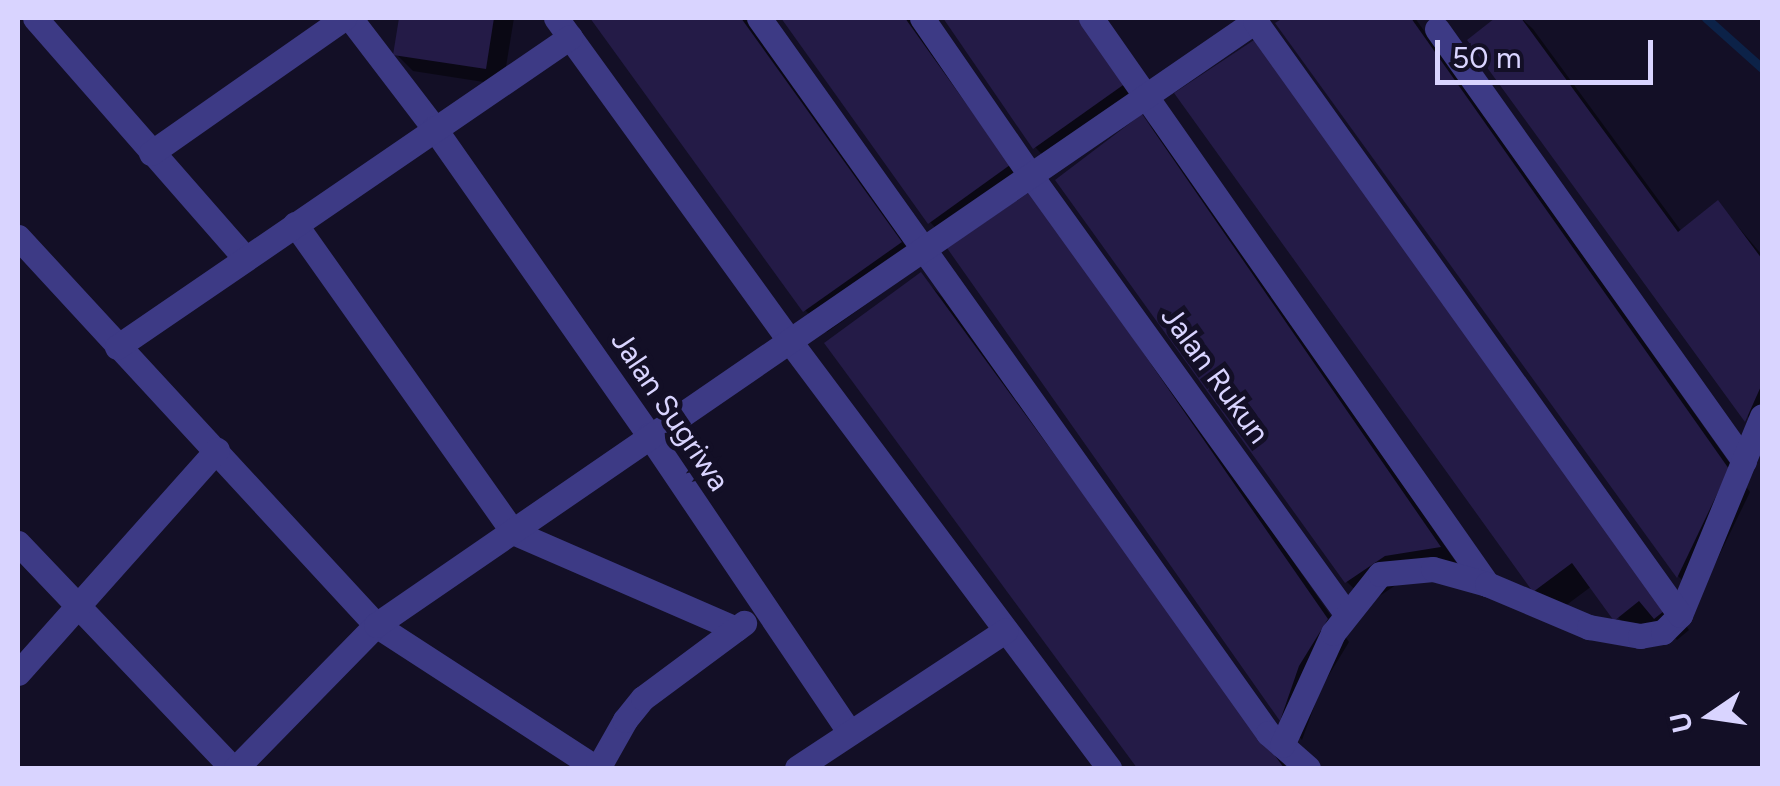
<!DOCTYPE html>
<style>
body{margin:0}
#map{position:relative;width:1780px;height:786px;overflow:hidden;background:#130f26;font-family:Figtree,sans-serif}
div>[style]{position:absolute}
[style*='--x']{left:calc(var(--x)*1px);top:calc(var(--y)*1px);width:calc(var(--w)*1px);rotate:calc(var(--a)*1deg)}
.shadow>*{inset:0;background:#0007}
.stream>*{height:9px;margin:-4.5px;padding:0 4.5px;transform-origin:4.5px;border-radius:4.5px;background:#0c2248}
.building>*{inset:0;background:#241b47}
.minor>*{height:25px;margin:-12.5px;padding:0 12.5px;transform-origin:12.5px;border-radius:12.5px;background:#3d3a85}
span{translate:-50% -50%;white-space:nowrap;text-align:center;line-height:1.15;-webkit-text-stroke:10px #130f26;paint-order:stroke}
.street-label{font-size:30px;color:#d9d4ff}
.frame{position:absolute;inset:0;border:20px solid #d9d4ff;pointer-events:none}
.north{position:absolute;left:1660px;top:666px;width:100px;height:100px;-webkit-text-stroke:8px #130f26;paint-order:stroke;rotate:257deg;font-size:28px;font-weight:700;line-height:40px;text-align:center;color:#d9d4ff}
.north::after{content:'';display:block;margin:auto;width:35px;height:45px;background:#d9d4ff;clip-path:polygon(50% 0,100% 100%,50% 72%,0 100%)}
.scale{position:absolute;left:1435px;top:40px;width:218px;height:45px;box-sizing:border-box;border:5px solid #d9d4ff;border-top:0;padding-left:12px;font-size:30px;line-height:35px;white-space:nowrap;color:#d9d4ff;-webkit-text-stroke:8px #130f26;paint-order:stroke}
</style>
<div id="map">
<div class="shadow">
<div style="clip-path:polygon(401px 18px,514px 18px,503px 85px,413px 71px,396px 54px)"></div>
<div style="clip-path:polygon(593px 18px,745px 18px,922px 265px,827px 332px,805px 310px)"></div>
<div style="clip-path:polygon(784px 18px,909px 18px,1030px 188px,1017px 198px,1019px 202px,1053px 216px,1349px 642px,1321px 688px,1302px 740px,1282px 719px,954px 247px,930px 222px)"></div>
<div style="clip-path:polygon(946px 18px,1085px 18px,1146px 106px,1056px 169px,1035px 147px)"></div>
<div style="clip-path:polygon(1288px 18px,1415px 18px,1750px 492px,1699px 597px,1678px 576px,1279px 24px)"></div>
<div style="clip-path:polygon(1499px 18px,1521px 18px,1533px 29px,1682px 232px,1718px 203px,1762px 255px,1762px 435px,1471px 41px)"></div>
<div style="clip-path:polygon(1281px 62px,1689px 630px,1677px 640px,1661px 623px,1638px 641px,1592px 586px,1557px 612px,1535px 590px,1177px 93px)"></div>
<div style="clip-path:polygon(1142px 117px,1164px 139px,1460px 568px,1408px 577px,1369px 603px,1347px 582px)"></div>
<div style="clip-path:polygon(920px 275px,942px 297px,1287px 768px,1140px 768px,828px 343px)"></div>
</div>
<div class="stream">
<div style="--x:1706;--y:18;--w:75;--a:41.8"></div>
</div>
<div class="building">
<div style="clip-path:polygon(399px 18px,494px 18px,486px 69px,393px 55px)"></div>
<div style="clip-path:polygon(590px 18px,741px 18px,902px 242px,803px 312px)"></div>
<div style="clip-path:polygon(781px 18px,905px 18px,1010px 165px,928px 224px)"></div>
<div style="clip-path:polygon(943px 18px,1080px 18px,1126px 83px,1033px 149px)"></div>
<div style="clip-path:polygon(1283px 18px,1411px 18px,1729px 469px,1677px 578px,1275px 23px)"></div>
<div style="clip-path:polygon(1495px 18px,1521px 18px,1678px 232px,1718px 200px,1762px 259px,1762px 384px,1745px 422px,1467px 40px)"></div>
<div style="clip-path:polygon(1260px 36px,1669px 607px,1654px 619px,1639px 601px,1614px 621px,1572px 563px,1533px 592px,1174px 93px)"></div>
<div style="clip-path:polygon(1142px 114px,1441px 547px,1385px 556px,1345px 583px,1055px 180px)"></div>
<div style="clip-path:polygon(1031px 191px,1328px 619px,1299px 666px,1280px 721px,947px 248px)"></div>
<div style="clip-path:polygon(921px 272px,1284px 768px,1137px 768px,824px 343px)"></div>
</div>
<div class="minor">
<div style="--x:35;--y:18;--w:319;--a:48.8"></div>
<div style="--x:350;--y:18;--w:138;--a:52.6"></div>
<div style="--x:434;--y:128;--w:375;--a:55"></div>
<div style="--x:649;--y:435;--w:359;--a:56"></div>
<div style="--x:556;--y:18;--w:401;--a:54.1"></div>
<div style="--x:791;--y:343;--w:531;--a:53.19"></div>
<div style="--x:759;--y:18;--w:878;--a:54.55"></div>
<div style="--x:1268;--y:733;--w:53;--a:41.2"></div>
<div style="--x:922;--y:18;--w:192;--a:55.4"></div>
<div style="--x:1031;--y:176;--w:537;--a:54.24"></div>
<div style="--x:1091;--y:18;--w:691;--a:55.02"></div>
<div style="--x:1437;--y:29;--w:530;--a:54.6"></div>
<div style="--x:151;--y:153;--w:236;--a:-35"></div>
<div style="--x:295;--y:224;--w:377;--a:54.7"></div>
<div style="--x:513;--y:532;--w:243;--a:23.5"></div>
<div style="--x:18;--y:237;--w:528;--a:47.3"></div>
<div style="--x:376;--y:625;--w:262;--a:33"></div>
<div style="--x:117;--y:347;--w:549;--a:-34.38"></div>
<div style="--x:18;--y:543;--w:311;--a:46.4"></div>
<div style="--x:18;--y:673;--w:299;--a:-48.3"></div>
<div style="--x:1282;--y:745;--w:123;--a:-65.5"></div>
<div style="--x:1333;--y:633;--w:75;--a:-51.5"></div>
<div style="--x:1380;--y:574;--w:53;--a:-5.4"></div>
<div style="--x:1433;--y:569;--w:56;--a:15.5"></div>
<div style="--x:1487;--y:584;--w:111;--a:22.9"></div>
<div style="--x:1589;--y:627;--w:52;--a:10"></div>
<div style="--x:1640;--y:636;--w:23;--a:-10"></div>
<div style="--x:1663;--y:632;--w:24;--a:-45"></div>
<div style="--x:1680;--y:615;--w:215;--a:-67.6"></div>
<div style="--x:236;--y:768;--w:200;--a:-45.6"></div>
<div style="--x:376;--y:625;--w:1067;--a:-34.49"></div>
<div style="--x:1255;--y:21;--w:730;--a:54.42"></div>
<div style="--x:598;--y:768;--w:55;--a:-60.6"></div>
<div style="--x:625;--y:720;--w:28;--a:-51"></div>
<div style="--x:643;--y:698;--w:126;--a:-36.6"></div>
<div style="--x:797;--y:768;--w:250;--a:-33.4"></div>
</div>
<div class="street-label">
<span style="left:1215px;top:375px;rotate:54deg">Jalan Rukun</span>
<span style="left:670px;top:411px;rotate:56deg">Jalan Sugriwa</span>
</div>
<div class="frame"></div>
<div class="north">U</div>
<div class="scale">50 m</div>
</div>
